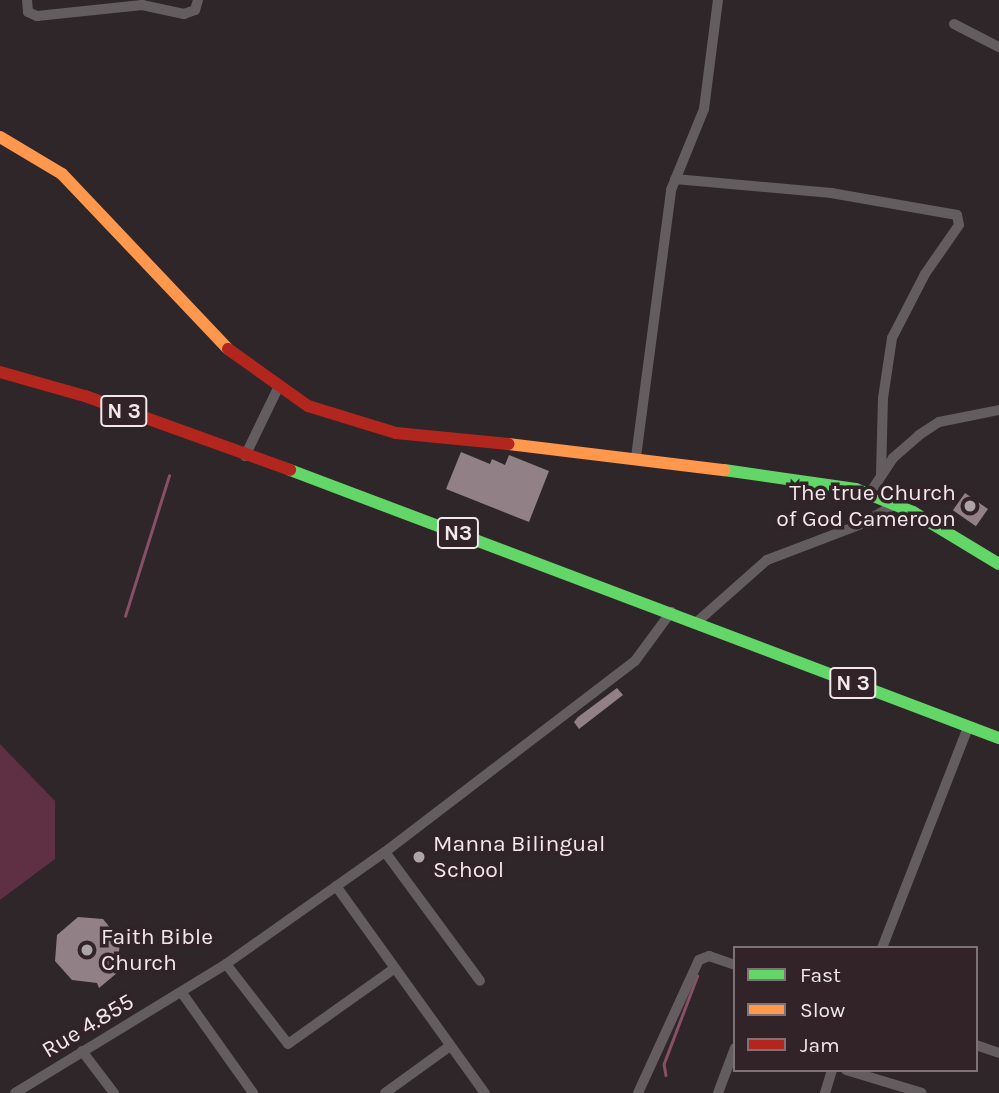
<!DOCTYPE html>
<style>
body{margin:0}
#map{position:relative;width:999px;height:1093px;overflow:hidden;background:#2e2629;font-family:Karla,sans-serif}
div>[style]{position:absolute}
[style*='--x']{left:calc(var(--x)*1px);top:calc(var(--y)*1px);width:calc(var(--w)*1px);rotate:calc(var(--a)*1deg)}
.green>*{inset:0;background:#5f2f44}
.stream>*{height:2.5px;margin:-1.25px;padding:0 1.25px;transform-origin:1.25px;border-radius:1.25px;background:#885067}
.building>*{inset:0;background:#928087;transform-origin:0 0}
.street>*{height:10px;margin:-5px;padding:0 5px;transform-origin:5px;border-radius:5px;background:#645d5f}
.fast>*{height:12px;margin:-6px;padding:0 6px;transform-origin:6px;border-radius:6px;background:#63d668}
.slow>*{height:12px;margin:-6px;padding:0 6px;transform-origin:6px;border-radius:6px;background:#ff974d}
.jam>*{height:12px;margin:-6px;padding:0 6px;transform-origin:6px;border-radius:6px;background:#b3261e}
.dots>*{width:19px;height:19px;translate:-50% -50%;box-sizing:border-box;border:4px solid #312328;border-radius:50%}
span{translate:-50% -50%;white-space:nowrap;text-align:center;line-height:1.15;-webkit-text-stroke:7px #312328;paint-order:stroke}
.shield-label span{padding:2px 5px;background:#312328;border:2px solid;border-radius:5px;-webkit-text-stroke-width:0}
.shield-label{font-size:21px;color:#f2e8eb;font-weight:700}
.poi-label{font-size:23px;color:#f2e8eb}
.right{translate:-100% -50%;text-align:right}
.left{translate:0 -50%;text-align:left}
.street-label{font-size:23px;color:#f2e8eb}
.legend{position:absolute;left:733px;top:946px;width:245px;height:126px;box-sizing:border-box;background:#312328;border:2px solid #7e7276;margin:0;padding:9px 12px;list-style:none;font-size:21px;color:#f2e8eb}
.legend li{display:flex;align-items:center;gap:14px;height:35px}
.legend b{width:35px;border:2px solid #7e7276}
</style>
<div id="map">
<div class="green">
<div style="clip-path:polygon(0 744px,55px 801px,55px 859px,0 900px)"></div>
</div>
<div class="stream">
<div style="--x:125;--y:616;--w:147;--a:-72.6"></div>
<div style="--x:664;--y:1063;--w:93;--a:-69.2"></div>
<div style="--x:664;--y:1064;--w:11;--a:80"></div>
</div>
<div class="building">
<div style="clip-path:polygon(461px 452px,490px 464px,492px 459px,505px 465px,509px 455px,549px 471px,529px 522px,446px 489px)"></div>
<div style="left:965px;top:493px;width:28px;height:21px;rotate:35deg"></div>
<div style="clip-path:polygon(617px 688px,623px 695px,579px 729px,574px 722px,578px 717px)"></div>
<div style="clip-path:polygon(78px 917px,103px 919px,120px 940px,118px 965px,123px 968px,99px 988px,97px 983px,72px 980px,55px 961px,57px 935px)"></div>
</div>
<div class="street">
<div style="--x:27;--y:0;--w:12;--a:85"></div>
<div style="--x:28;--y:12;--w:10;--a:24"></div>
<div style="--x:37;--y:16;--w:106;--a:-6"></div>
<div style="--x:142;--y:5;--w:43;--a:12.1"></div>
<div style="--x:184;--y:14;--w:12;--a:-20"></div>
<div style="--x:195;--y:10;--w:10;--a:-73"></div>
<div style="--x:954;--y:24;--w:51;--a:27.1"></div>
<div style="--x:675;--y:179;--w:157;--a:5.1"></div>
<div style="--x:831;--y:193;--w:128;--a:9.9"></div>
<div style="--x:957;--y:215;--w:10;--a:79"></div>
<div style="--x:959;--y:225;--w:60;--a:124.8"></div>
<div style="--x:925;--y:274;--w:72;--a:117.3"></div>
<div style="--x:892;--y:338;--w:61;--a:98.5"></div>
<div style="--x:883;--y:398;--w:77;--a:91.5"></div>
<div style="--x:245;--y:456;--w:76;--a:-64.1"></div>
<div style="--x:636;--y:457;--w:269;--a:-82.5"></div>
<div style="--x:671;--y:190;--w:87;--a:-67.8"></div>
<div style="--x:704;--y:109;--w:110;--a:-82.7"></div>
<div style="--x:870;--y:493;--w:42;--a:-56.7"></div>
<div style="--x:893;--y:458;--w:35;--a:-41"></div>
<div style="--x:919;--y:435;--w:24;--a:-33"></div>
<div style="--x:939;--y:422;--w:61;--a:-11.3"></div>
<div style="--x:698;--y:621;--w:92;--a:-41.5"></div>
<div style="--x:767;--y:560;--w:98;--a:-20.8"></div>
<div style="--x:859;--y:525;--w:43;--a:-29.6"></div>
<div style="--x:385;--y:852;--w:160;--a:53.6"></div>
<div style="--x:336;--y:886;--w:255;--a:54.3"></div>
<div style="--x:882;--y:948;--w:237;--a:-68.7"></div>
<div style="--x:226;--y:964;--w:101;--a:52.2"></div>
<div style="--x:288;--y:1044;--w:131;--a:-35.4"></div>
<div style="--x:182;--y:993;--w:123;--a:54.6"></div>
<div style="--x:976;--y:1045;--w:24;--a:19"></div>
<div style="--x:82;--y:1051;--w:53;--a:52.7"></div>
<div style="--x:846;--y:1070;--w:79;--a:16.8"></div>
<div style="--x:15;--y:1093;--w:247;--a:-31.4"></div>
<div style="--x:226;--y:964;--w:194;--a:-35.2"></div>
<div style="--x:385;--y:852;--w:315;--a:-37.4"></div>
<div style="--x:635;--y:661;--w:61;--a:-53.7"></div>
<div style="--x:385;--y:1093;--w:80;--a:-35.9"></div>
<div style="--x:638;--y:1093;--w:146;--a:-65.4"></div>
<div style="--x:699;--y:960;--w:11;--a:-22"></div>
<div style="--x:709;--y:956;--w:28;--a:19"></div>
<div style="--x:718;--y:1093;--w:48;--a:-69.3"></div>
<div style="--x:825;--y:1093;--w:24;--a:-73"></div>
</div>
<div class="fast">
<div style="--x:290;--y:470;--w:758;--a:20.71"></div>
<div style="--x:724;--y:470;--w:133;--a:8.2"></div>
<div style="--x:856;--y:489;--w:61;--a:22"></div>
<div style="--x:913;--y:512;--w:100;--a:31.2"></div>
</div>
<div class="slow">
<div style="--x:0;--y:137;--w:72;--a:30.8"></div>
<div style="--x:62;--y:174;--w:241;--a:46.5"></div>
<div style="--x:508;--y:444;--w:218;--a:6.9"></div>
</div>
<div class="jam">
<div style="--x:228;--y:349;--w:98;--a:35.5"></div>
<div style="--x:308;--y:406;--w:92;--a:17.1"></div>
<div style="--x:396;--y:433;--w:113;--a:5.6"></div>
<div style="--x:0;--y:372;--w:88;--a:15.8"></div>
<div style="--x:85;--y:396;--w:218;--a:19.8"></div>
</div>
<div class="dots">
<div style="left:970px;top:506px;background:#ada4a7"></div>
<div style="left:419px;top:857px;background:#ada4a7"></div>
<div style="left:87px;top:950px;background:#ada4a7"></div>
</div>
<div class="shield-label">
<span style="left:124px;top:411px">N 3</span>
<span style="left:458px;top:533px">N3</span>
<span style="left:853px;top:683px">N 3</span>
</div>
<div class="poi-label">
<span class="right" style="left:956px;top:506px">The true Church<br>of God Cameroon</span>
<span class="left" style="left:433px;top:857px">Manna Bilingual<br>School</span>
<span class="left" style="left:101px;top:950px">Faith Bible<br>Church</span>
</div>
<div class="street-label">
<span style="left:88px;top:1026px;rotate:-31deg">Rue 4.855</span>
</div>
<ul class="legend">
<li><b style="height:9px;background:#63d668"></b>Fast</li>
<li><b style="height:9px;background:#ff974d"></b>Slow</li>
<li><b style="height:9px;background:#b3261e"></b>Jam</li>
</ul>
</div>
